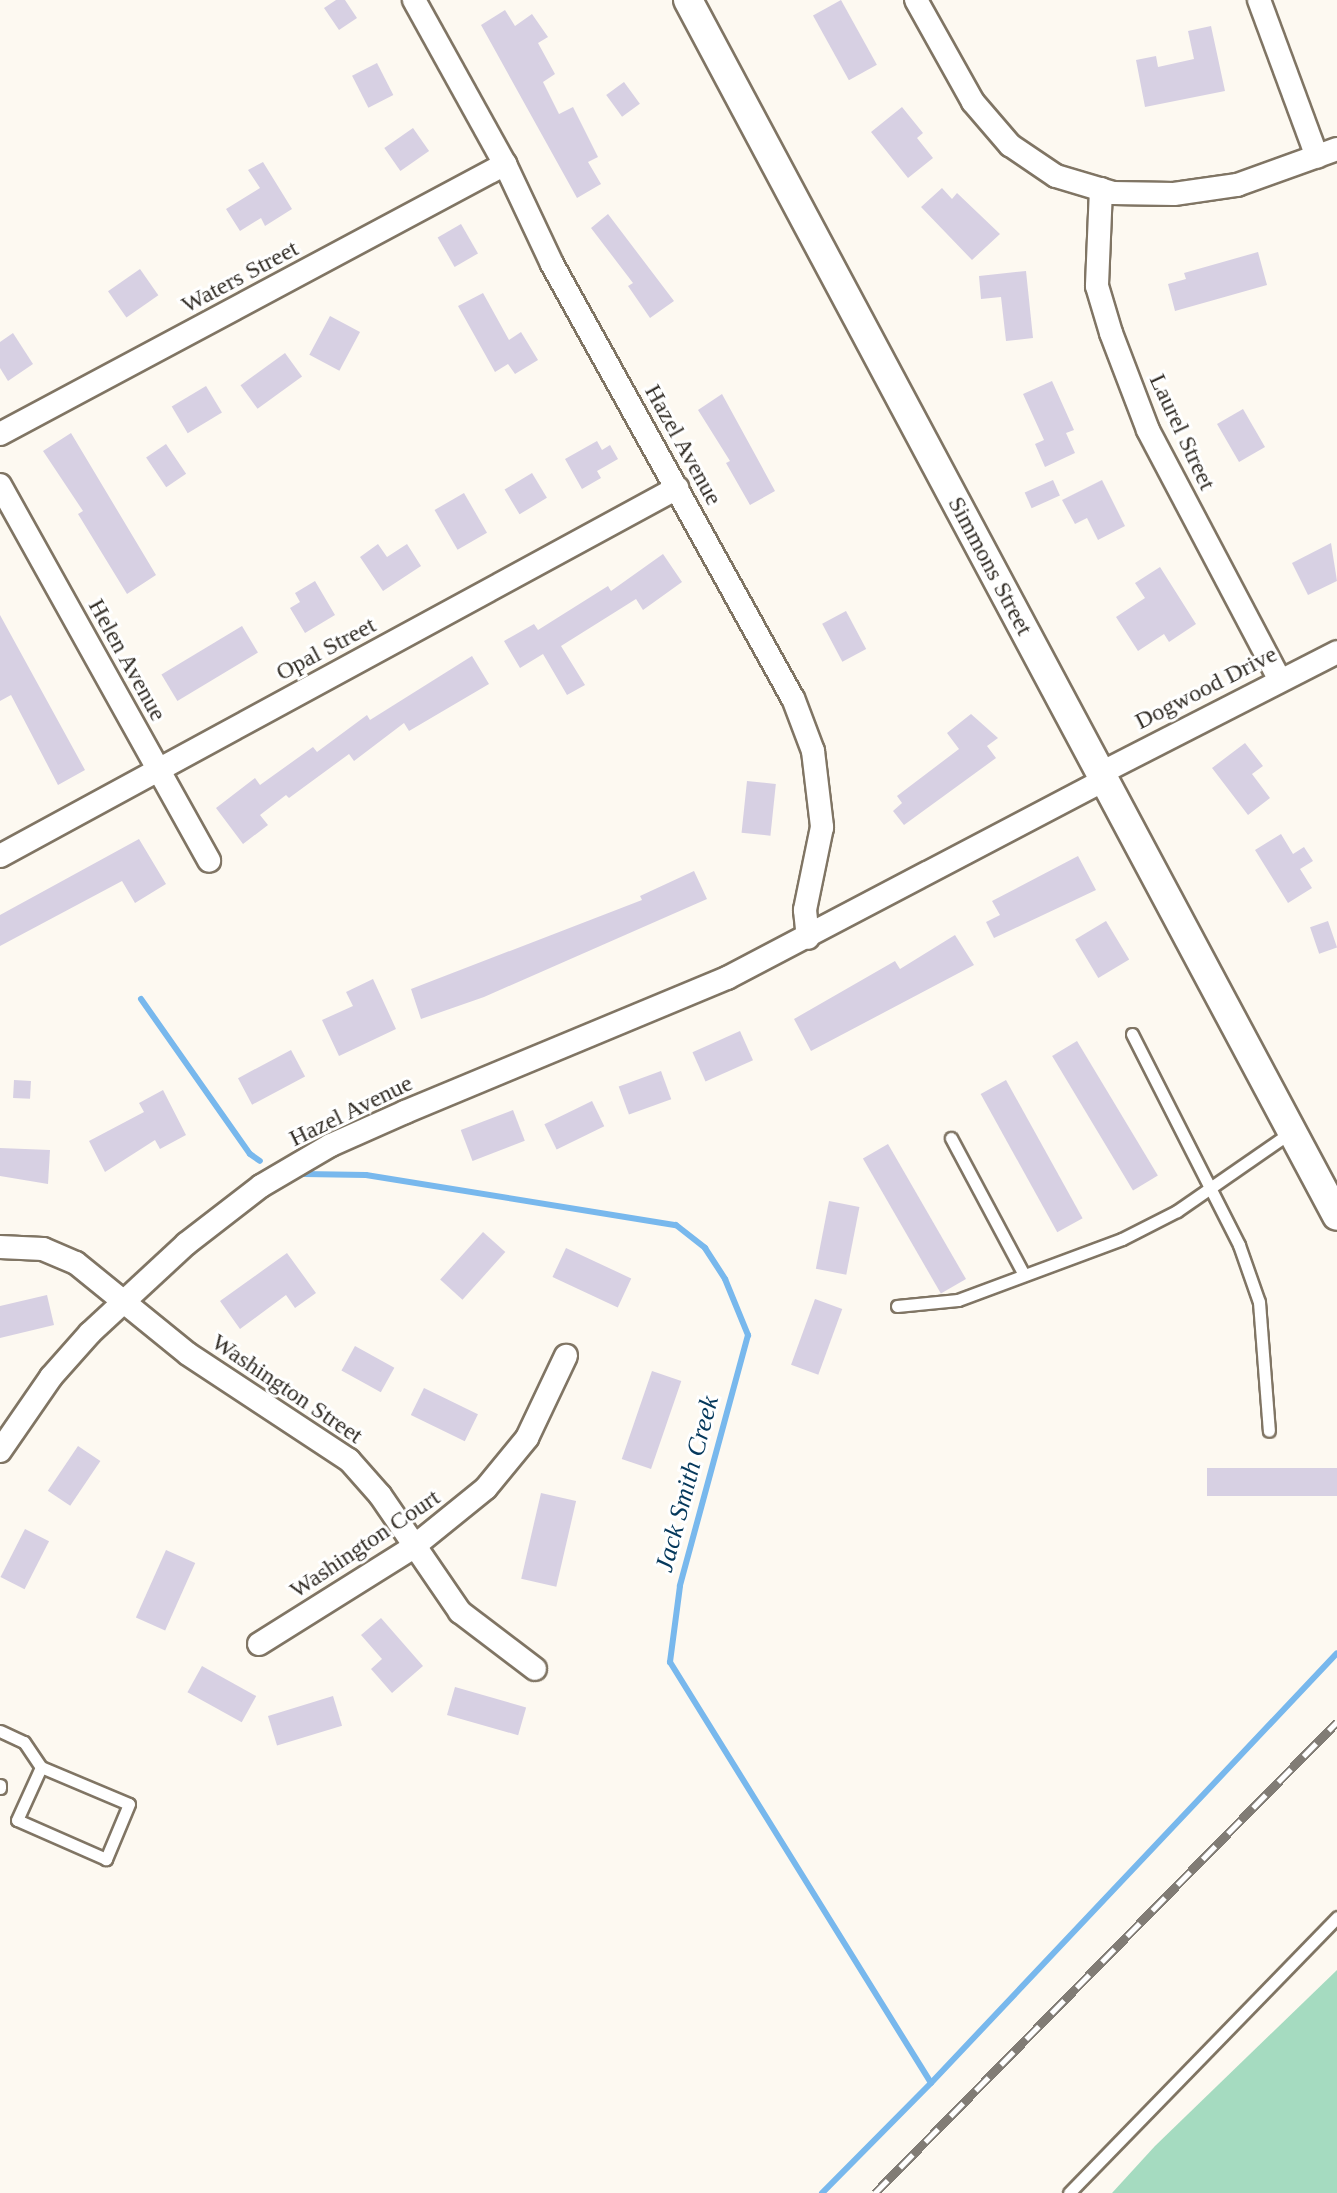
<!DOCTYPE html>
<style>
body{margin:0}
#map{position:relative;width:1337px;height:2193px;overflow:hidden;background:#fdf9f1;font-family:Georgia,serif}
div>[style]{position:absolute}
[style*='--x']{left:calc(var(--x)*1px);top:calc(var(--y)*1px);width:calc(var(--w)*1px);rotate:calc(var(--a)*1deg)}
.green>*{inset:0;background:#a5dbc0}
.stream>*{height:6px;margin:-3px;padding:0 3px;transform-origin:3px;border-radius:3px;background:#78b8ed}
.building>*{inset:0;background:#d7d0e3;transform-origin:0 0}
.roads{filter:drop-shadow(2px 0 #807564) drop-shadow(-2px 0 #807564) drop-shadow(0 2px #807564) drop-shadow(0 -2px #807564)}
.service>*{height:11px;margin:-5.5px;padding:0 5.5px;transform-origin:5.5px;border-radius:5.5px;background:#fff}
.minor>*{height:22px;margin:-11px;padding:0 11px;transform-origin:11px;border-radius:11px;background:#fff}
.tertiary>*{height:28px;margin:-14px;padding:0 14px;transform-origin:14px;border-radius:14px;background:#fff}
.rail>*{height:9px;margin-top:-4.5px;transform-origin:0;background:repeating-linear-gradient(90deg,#fff 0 18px,#817c75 0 36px);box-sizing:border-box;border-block:2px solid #817c75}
span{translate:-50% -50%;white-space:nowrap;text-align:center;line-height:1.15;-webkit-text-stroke:6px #fff;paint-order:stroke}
.street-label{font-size:24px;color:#332e27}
.water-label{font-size:26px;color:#05385b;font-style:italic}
</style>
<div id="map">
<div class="green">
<div style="clip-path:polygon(1337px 1970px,1337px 2193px,1112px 2193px,1155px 2146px)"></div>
</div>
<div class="stream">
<div style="--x:141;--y:999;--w:189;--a:54.9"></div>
<div style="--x:250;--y:1154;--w:12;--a:35"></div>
<div style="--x:304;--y:1174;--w:62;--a:0.9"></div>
<div style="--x:366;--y:1175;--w:314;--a:9.2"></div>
<div style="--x:676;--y:1225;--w:37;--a:38"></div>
<div style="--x:705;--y:1248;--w:37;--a:57"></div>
<div style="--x:725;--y:1279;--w:61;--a:67.7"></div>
<div style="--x:748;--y:1335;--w:260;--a:105.2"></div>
<div style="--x:680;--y:1586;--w:77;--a:97.5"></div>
<div style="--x:670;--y:1662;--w:495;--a:58.2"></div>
<div style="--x:931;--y:2083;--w:155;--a:134.7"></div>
<div style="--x:931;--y:2083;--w:591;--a:-46.64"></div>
</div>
<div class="building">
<div style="clip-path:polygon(336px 0,345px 0,357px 18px,339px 30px,324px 8px)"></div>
<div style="left:841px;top:0;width:74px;height:32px;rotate:61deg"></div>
<div style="clip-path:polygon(505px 10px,515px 26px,532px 14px,548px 37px,538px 43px,555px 74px,543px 82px,559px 114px,573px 107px,598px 157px,588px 162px,601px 184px,577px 198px,481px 25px)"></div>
<div style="clip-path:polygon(1211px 26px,1225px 91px,1145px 107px,1136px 60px,1156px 56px,1158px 67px,1194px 59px,1188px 31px)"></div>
<div style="left:377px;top:63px;width:36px;height:28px;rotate:63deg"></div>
<div style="left:624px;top:82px;width:27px;height:22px;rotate:54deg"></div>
<div style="clip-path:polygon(902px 107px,923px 133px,917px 138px,933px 158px,908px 178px,871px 132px)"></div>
<div style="left:413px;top:128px;width:28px;height:35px;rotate:55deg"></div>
<div style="clip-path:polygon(263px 162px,292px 209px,265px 226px,261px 218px,240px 231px,226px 209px,260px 188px,248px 170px)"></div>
<div style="clip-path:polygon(942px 188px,952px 199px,957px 193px,1000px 234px,972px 260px,921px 207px)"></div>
<div style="clip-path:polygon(608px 214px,674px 301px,650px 318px,628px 286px,633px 283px,591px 228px)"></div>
<div style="left:461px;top:224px;width:34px;height:27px;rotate:60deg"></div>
<div style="clip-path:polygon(1258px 252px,1267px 285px,1175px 311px,1168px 284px,1186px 279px,1184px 273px)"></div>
<div style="left:140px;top:269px;width:32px;height:39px;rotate:55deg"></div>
<div style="clip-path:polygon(1026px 271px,1033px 338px,1006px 341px,1001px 297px,981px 299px,979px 276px)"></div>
<div style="clip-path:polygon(483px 293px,509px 340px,521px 332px,538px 360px,515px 374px,508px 364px,495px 372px,458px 306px)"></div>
<div style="left:330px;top:316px;width:34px;height:44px;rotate:28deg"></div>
<div style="clip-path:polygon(13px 333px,33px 364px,8px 381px,0 368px,0 342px)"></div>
<div style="left:285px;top:353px;width:29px;height:55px;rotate:54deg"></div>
<div style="clip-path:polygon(1052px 381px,1074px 430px,1066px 433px,1075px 453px,1045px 467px,1035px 444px,1044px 440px,1023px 394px)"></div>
<div style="left:206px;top:386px;width:31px;height:40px;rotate:59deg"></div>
<div style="clip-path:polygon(722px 394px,775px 491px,750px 505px,726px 463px,730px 461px,698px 410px)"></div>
<div style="left:1243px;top:409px;width:44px;height:30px;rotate:60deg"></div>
<div style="clip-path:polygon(71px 433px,156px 575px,127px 594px,78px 514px,83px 511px,43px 451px)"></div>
<div style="clip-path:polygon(597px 441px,602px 450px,610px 445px,618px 459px,597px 471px,601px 478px,582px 489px,565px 459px)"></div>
<div style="left:166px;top:444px;width:36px;height:24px;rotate:56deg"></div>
<div style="left:532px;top:473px;width:29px;height:32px;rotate:59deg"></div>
<div style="left:1053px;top:480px;width:17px;height:31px;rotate:66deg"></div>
<div style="clip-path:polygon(1102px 480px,1125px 526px,1098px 540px,1087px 518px,1075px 524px,1062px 500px)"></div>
<div style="left:464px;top:493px;width:46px;height:34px;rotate:60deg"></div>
<div style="clip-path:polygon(1331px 543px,1337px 581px,1308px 595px,1292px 563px)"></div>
<div style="clip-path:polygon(378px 544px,387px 557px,407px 544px,421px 566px,383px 591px,360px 557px)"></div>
<div style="clip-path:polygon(663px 554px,682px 582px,643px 610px,636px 599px,561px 646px,585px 685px,567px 695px,543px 654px,520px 668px,504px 641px,534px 624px,538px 630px,608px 586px,611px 591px)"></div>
<div style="clip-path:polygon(1160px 567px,1196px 624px,1169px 642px,1164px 634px,1138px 651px,1116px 617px,1145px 598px,1135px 583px)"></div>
<div style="clip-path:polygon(315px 581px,335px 615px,305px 633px,290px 608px,300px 602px,295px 593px)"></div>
<div style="left:846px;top:611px;width:43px;height:27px;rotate:62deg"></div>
<div style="clip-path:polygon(0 615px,85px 770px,58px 785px,11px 695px,0 701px)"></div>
<div style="left:242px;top:626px;width:31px;height:94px;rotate:59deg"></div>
<div style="clip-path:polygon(472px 656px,489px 684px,409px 731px,404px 723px,354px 761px,349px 754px,289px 798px,286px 795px,260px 815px,268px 825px,243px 844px,216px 808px,255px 778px,260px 785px,313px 747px,317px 752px,367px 715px,370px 720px)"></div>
<div style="clip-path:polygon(971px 714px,998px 738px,987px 746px,996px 758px,904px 825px,893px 811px,902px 803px,897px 796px,959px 749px,947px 733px)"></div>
<div style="clip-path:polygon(1245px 743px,1263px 766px,1252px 774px,1270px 798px,1248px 815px,1212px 768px)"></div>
<div style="left:747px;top:781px;width:29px;height:52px;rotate:6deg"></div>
<div style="clip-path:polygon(1281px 834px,1293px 854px,1304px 847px,1313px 861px,1300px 869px,1312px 888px,1288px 903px,1255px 850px)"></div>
<div style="clip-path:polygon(139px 839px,166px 884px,135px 903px,122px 881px,0 946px,0 915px)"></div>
<div style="clip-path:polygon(1078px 856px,1096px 890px,994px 938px,986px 922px,1000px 915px,992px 901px)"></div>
<div style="clip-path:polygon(694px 871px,707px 899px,484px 997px,421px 1019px,411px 989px,642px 900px,640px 896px)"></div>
<div style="left:1106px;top:921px;width:45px;height:36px;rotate:59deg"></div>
<div style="left:1328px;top:921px;width:28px;height:19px;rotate:71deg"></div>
<div style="clip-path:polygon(955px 935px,974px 965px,811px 1051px,794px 1019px,895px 961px,900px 969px)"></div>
<div style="clip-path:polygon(373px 979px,396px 1029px,339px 1056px,322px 1020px,353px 1006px,346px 992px)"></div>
<div style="left:740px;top:1031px;width:32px;height:52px;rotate:66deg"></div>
<div style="left:1077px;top:1041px;width:157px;height:29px;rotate:59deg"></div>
<div style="left:291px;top:1050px;width:30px;height:60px;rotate:62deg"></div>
<div style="left:661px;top:1071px;width:30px;height:45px;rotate:70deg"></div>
<div style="left:14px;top:1080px;width:17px;height:18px;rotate:3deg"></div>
<div style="left:1006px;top:1080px;width:158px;height:29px;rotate:61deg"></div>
<div style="clip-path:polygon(163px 1090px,186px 1135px,160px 1149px,155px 1140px,105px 1172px,89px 1141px,144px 1112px,139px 1103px)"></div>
<div style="left:592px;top:1101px;width:28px;height:53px;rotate:64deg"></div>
<div style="left:513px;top:1110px;width:33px;height:56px;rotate:69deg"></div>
<div style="left:888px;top:1144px;width:156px;height:29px;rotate:60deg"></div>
<div style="clip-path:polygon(0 1148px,50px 1150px,48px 1184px,0 1176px)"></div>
<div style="left:829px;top:1201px;width:31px;height:69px;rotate:11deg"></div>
<div style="left:483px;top:1232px;width:30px;height:64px;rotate:42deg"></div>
<div style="left:566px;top:1248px;width:72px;height:32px;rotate:25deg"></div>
<div style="clip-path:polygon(287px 1253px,316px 1293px,295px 1308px,286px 1295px,240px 1329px,220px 1301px)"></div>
<div style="clip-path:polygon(47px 1295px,54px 1325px,0 1338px,0 1306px)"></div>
<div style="left:815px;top:1299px;width:29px;height:70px;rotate:20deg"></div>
<div style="left:355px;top:1346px;width:45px;height:28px;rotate:29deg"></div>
<div style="left:652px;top:1371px;width:31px;height:93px;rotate:19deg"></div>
<div style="left:424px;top:1388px;width:60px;height:30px;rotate:26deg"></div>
<div style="left:78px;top:1446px;width:27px;height:54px;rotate:34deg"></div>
<div style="left:1337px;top:1468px;width:28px;height:130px;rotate:90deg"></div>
<div style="left:541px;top:1493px;width:36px;height:88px;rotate:13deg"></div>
<div style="left:25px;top:1529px;width:27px;height:54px;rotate:27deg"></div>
<div style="left:166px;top:1550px;width:32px;height:74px;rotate:24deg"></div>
<div style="clip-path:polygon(381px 1618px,423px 1666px,392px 1693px,371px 1669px,382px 1659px,361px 1635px)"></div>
<div style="left:202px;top:1666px;width:62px;height:30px;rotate:29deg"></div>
<div style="left:455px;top:1687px;width:74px;height:29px;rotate:16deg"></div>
<div style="left:333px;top:1696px;width:31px;height:68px;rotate:73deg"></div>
</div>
<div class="roads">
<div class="service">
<div style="--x:1132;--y:1034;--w:237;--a:63.1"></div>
<div style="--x:1239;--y:1245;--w:60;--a:70.7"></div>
<div style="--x:1259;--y:1302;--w:129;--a:85.6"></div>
<div style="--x:951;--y:1138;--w:155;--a:61.9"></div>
<div style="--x:897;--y:1306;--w:61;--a:-5.6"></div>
<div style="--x:958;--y:1300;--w:175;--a:-20.4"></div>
<div style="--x:1122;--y:1239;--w:62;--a:-27"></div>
<div style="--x:1177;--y:1211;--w:139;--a:-34.7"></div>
<div style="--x:0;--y:1731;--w:26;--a:25"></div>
<div style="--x:24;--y:1742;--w:30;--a:56"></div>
<div style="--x:41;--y:1767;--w:95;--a:22.8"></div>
<div style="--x:129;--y:1804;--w:60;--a:112.7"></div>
<div style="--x:106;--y:1859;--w:97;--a:-156.3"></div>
<div style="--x:17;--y:1820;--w:58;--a:-65.6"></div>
<div style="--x:0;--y:1785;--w:3;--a:90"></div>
<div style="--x:1069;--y:2193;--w:385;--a:-45.8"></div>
</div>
<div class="minor">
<div style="--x:414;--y:0;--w:188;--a:61"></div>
<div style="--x:505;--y:164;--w:110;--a:64.8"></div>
<div style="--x:552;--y:264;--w:496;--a:61"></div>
<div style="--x:793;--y:698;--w:57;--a:69.3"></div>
<div style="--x:813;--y:751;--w:77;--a:83.2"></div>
<div style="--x:822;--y:827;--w:85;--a:101.6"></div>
<div style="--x:805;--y:910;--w:28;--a:84"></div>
<div style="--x:916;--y:0;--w:117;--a:60.8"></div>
<div style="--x:973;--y:102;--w:57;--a:49.3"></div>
<div style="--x:1010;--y:145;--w:55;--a:34"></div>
<div style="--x:1056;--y:176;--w:59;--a:16.6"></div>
<div style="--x:1113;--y:193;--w:61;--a:0.9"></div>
<div style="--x:1174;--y:194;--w:64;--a:-8.1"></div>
<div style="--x:1237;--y:185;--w:106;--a:-19.8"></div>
<div style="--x:1259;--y:0;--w:167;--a:69.7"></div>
<div style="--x:1101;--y:189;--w:97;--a:92.4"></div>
<div style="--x:1097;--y:286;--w:49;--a:73.4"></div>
<div style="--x:1111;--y:333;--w:104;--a:69.1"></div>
<div style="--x:1148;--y:430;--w:283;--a:62.2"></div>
<div style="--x:0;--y:434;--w:573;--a:-28.13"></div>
<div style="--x:0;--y:485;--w:430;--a:60.9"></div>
<div style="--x:1101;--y:773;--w:265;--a:-27.1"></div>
<div style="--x:0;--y:856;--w:771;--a:-28.53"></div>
<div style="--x:0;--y:1247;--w:43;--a:2.7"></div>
<div style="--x:43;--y:1249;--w:36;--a:23"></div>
<div style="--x:76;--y:1263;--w:144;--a:39.1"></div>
<div style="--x:188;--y:1354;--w:193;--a:33.4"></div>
<div style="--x:349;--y:1460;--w:47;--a:48.5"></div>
<div style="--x:380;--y:1495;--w:142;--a:55.6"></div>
<div style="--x:460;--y:1612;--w:94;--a:37.2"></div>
<div style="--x:0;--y:1451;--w:90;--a:-55.4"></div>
<div style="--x:51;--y:1377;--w:59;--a:-48.4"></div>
<div style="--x:90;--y:1333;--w:131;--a:-42.8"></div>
<div style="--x:186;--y:1244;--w:95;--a:-37.7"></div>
<div style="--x:261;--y:1186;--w:81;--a:-30.4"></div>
<div style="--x:331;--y:1145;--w:81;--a:-24"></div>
<div style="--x:405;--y:1112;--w:349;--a:-22.6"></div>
<div style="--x:727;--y:978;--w:426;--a:-27.7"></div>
<div style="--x:259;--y:1644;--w:181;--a:-32.1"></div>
<div style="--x:412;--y:1548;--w:95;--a:-39"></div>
<div style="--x:486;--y:1488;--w:65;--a:-50.6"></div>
<div style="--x:527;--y:1438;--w:91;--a:-64.6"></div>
</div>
<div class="tertiary">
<div style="--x:688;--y:0;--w:1378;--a:61.91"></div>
</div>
</div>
<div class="rail">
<div style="--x:875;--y:2193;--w:660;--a:-45.55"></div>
</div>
<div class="street-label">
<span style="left:240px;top:277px;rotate:-28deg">Waters Street</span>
<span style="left:1182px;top:432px;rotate:65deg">Laurel Street</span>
<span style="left:683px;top:445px;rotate:61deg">Hazel Avenue</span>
<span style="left:990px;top:566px;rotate:62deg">Simmons Street</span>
<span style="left:326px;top:649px;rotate:-28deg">Opal Street</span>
<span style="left:127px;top:660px;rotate:61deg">Helen Avenue</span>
<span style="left:1206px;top:688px;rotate:-27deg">Dogwood Drive</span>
<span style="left:351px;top:1111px;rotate:-26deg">Hazel Avenue</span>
<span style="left:287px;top:1389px;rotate:34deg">Washington Street</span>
<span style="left:365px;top:1544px;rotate:-34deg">Washington Court</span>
</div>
<div class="water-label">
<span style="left:687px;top:1484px;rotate:-75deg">Jack Smith Creek</span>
</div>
</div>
